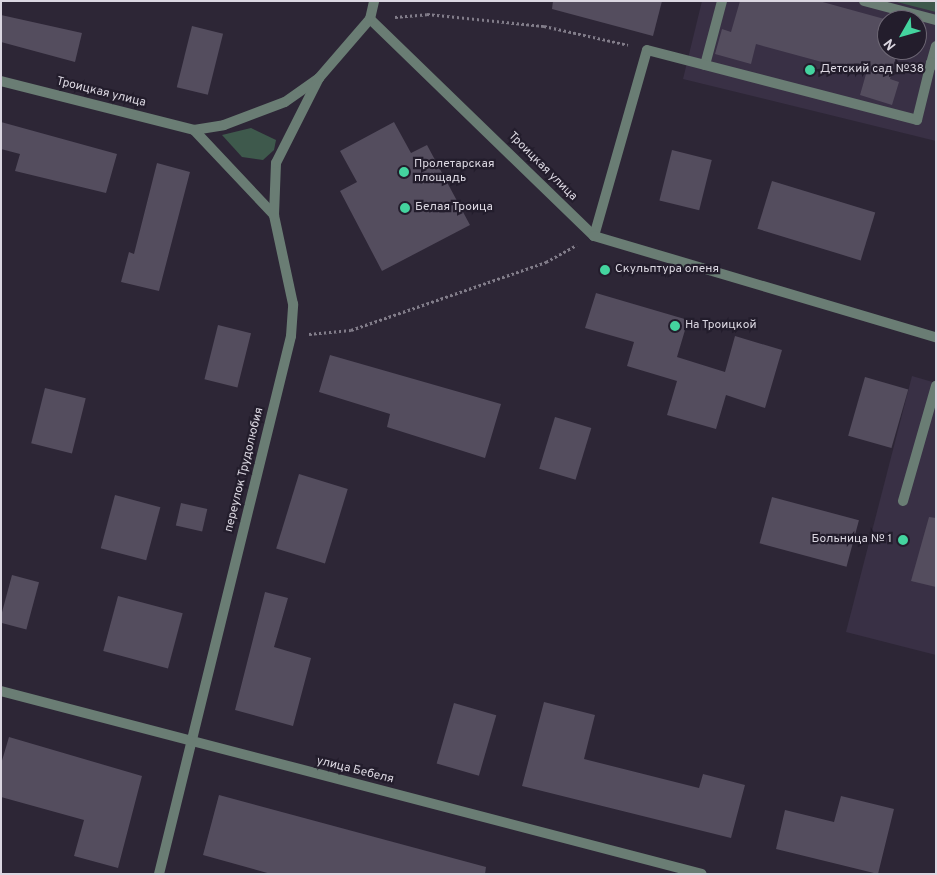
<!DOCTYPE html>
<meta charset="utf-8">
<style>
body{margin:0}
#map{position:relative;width:937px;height:875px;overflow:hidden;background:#2d2636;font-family:Overpass,sans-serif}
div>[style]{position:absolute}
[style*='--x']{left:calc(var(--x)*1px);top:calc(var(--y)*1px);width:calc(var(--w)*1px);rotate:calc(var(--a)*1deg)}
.built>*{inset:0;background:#393045}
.green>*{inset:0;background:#3e594c}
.building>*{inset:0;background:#544d5e;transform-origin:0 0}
.path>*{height:3px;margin-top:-1.5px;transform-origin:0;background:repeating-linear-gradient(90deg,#817c89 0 2.5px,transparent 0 5px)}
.service>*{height:10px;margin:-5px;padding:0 5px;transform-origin:5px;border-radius:5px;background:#6a7d74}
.minor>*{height:10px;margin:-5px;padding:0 5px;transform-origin:5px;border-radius:5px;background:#6a7d74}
.tertiary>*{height:10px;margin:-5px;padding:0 5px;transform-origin:5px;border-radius:5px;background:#6a7d74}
.dots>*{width:14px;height:14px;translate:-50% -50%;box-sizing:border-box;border:2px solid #231d2c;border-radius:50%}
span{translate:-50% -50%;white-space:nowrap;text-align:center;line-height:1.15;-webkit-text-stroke:4.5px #231d2c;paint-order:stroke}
.poi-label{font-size:12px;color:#dbd7e1}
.left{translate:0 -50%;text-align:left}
.right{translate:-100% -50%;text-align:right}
.street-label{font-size:12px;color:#dbd7e1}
.frame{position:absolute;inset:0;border:2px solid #dbd7e1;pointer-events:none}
.north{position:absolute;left:877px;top:10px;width:50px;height:50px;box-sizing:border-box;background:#231d2c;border:1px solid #6d6774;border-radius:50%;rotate:232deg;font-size:14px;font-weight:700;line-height:20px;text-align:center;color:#dbd7e1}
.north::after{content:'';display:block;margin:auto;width:18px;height:22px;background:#44d49f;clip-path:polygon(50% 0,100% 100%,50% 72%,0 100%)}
</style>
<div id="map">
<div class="built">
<div style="clip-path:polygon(evenodd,702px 1px,936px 1px,936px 141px,683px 79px,702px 1px,887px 20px,917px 20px,917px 50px,887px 50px,887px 20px)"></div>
<div style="clip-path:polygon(912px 376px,936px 383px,936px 655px,846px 632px)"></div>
</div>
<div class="green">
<div style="clip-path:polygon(893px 1px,936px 1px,936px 12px)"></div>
<div style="clip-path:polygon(251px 128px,276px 140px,274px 150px,263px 160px,242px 157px,222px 135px)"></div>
</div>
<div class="building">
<div style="clip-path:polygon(553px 1px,662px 1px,653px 36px,552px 9px)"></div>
<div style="clip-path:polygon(740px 1px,819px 1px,888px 20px,887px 50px,898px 50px,890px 79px,899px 82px,892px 105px,860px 95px,866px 74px,756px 44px,751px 64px,715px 54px,722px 29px,731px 32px)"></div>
<div style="clip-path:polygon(1px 15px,82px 33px,75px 62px,1px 42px)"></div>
<div style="left:192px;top:26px;width:32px;height:63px;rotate:14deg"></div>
<div style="clip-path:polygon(1px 122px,117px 154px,106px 193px,15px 171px,20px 154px,1px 149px)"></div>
<div style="clip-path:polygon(394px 122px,411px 153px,427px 145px,470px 225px,382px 271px,340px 191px,357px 182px,340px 151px)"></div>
<div style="left:672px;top:150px;width:41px;height:52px;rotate:14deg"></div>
<div style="clip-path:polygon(157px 163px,190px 172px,159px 291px,121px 282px,129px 252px,134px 254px)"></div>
<div style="left:772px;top:181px;width:108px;height:50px;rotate:17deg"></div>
<div style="clip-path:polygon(596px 293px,688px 320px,677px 357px,725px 372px,735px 336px,782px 350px,765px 408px,726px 395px,716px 429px,667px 415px,677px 381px,627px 366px,634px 342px,585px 328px)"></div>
<div style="left:218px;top:325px;width:34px;height:56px;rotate:14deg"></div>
<div style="clip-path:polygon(330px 355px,501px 404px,485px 458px,387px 427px,390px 414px,319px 392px)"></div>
<div style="left:865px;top:377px;width:45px;height:61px;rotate:16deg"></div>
<div style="left:45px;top:388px;width:42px;height:57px;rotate:14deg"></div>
<div style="left:555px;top:417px;width:38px;height:54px;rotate:17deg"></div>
<div style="left:299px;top:474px;width:51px;height:78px;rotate:17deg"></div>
<div style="left:115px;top:495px;width:47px;height:55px;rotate:15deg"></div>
<div style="left:772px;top:497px;width:90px;height:48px;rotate:15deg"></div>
<div style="left:181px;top:503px;width:27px;height:23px;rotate:13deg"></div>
<div style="clip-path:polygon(929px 517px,936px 518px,936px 587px,911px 581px)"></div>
<div style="left:12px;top:575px;width:28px;height:49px;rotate:15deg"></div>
<div style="clip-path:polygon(265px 592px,288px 598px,274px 647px,311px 658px,293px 726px,235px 710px)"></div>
<div style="left:118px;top:596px;width:67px;height:57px;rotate:15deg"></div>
<div style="clip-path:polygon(544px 702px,595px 715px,584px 759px,699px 788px,703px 774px,745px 785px,731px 838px,522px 786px)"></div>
<div style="left:454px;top:703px;width:44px;height:63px;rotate:16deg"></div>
<div style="clip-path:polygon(9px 737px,142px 776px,118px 868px,74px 856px,84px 820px,1px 797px,1px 764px)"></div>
<div style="clip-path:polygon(219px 795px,486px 867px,485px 874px,271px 874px,203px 855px)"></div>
<div style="clip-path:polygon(841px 796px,894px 809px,878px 874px,776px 849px,785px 810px,834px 822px)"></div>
</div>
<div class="path">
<div style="--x:395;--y:17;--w:32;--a:-5"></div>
<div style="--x:427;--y:14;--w:118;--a:5.9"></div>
<div style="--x:544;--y:26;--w:86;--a:12.7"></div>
<div style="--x:309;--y:334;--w:42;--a:-5.4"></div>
<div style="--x:351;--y:330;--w:207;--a:-19.2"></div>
<div style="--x:546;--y:262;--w:35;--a:-29"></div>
</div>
<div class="service">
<div style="--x:864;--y:1;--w:74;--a:14.8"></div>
<div style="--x:936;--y:46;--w:18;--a:106"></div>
<div style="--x:931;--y:63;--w:5;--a:22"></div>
<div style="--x:705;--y:65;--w:66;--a:-75.1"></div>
<div style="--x:594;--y:236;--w:193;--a:-74.1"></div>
<div style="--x:647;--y:50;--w:279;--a:14.5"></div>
<div style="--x:917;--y:120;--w:59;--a:-76.2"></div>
<div style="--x:903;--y:501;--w:120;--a:-74"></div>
</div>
<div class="minor">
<div style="--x:370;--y:19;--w:312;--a:44.1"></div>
<div style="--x:594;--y:236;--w:357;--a:16.5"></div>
<div style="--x:1;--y:81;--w:199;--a:14.2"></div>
<div style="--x:194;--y:130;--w:30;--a:-9"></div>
<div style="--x:224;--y:125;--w:65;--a:-20.7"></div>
<div style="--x:285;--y:102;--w:42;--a:-35.2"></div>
<div style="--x:319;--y:78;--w:78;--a:-49.2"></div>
<div style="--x:370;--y:19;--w:18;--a:-77"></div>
<div style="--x:194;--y:130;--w:117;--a:46.7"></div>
<div style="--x:159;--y:874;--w:554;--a:-76.21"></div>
<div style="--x:291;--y:336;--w:32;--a:-86"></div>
<div style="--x:293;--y:304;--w:91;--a:-102.1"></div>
<div style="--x:274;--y:215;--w:52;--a:-87.8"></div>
<div style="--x:276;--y:163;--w:95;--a:-63.2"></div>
</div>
<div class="tertiary">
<div style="--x:1;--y:691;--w:724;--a:14.63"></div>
</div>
<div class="dots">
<div style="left:810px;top:70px;background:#44d49f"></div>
<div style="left:404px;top:172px;background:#44d49f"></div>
<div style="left:405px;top:208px;background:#44d49f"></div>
<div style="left:605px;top:270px;background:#44d49f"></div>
<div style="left:675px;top:326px;background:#44d49f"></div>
<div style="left:903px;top:540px;background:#44d49f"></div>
</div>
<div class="poi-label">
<span class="left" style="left:820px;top:70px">Детский сад №38</span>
<span class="left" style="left:414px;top:172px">Пролетарская<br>площадь</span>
<span class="left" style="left:415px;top:208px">Белая Троица</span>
<span class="left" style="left:615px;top:270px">Скульптура оленя</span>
<span class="left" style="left:685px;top:326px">На Троицкой</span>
<span class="right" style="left:892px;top:540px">Больница № 1</span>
</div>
<div class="street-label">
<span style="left:101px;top:93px;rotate:14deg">Троицкая улица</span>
<span style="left:542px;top:167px;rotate:45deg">Троицкая улица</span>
<span style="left:245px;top:470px;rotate:-76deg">переулок Трудолюбия</span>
<span style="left:355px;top:771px;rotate:14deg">улица Бебеля</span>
</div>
<div class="frame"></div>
<div class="north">N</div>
</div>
